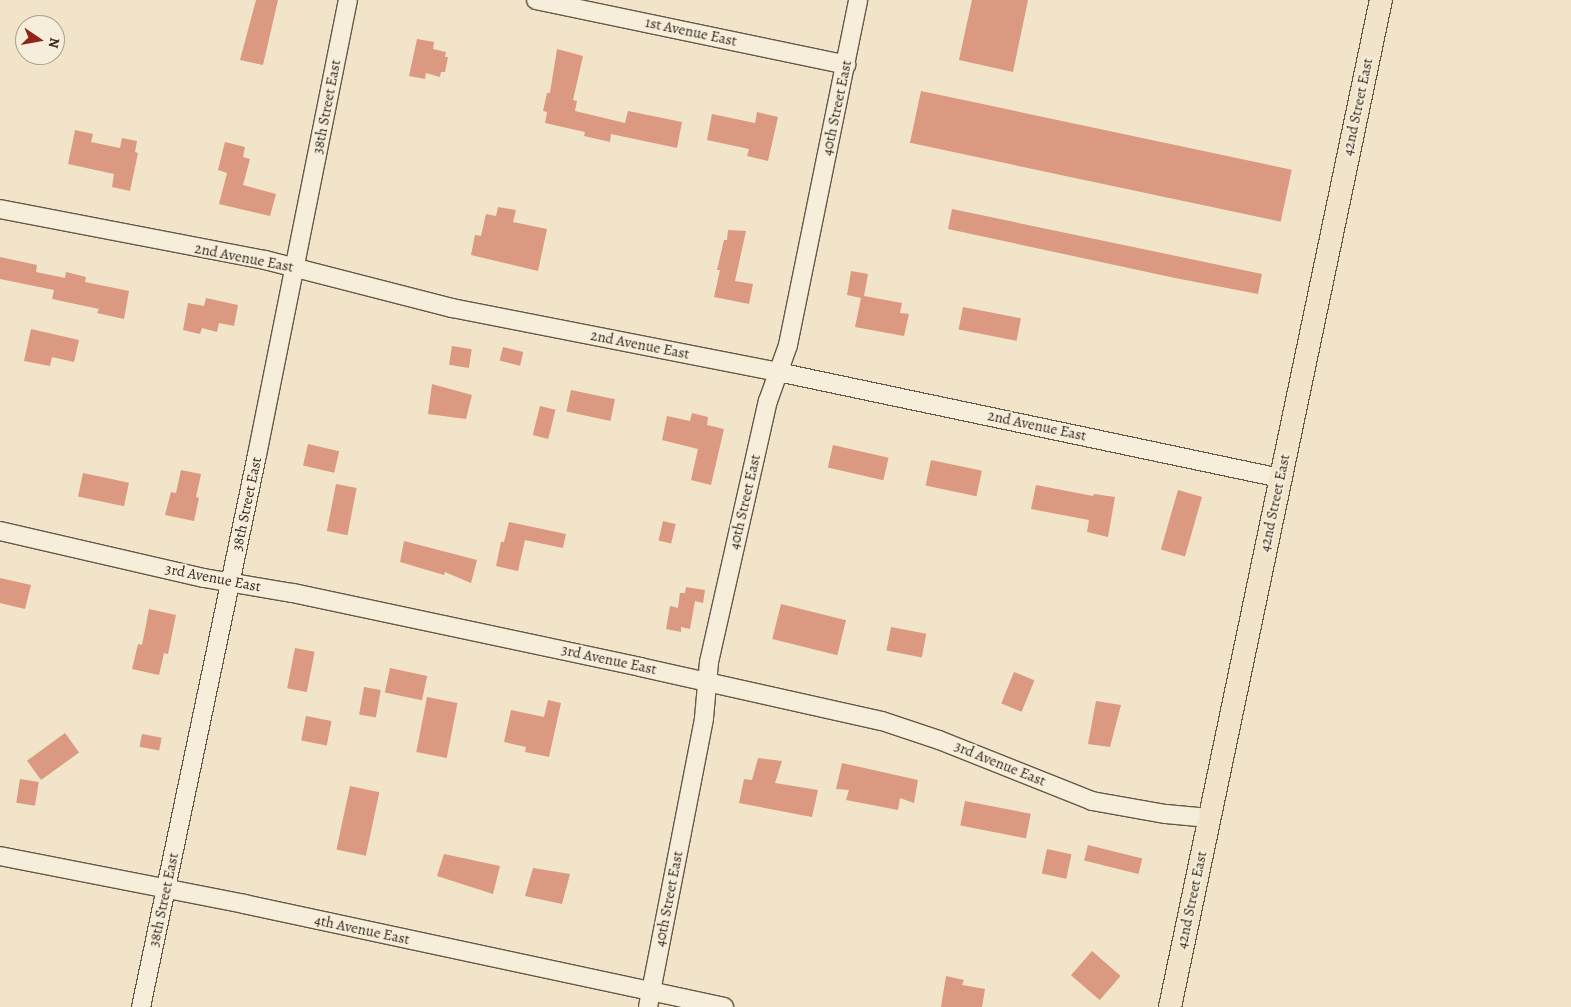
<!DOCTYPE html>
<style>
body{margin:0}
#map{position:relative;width:1571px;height:1007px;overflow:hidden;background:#f1e4c8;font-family:Alegreya,serif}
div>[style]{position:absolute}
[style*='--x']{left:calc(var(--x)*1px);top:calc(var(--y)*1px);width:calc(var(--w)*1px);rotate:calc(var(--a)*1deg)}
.building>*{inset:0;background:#db9982;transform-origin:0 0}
.roads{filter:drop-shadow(1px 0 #665848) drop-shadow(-1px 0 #665848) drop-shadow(0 1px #665848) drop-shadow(0 -1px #665848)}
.minor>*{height:18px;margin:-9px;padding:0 9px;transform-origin:9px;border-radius:9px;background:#f6eddb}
.major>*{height:22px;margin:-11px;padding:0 11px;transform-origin:11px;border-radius:11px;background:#f1e4c8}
span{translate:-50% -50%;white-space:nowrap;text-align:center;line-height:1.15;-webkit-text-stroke:4px #f6eddb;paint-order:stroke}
.street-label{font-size:15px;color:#37291d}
.north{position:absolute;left:15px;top:15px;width:50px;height:50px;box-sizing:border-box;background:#f6eddb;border:1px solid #aa9f8f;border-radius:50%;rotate:102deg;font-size:14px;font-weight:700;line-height:20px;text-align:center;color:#37291d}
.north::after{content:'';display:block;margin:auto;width:18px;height:22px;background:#8f2418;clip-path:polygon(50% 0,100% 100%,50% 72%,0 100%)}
</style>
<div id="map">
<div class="building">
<div style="clip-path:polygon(256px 0,278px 0,263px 65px,240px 60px)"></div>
<div style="clip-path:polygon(972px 0,1028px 0,1013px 72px,959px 60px)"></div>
<div style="clip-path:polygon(417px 39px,434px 42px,433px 49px,446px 52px,445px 57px,448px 57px,445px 72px,441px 72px,440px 77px,426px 73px,425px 79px,409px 76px)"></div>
<div style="clip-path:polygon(557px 49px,583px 56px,573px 100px,577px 101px,575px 111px,625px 123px,628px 111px,682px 122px,677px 148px,611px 134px,610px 142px,584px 136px,585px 132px,545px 123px,547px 112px,543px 111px,547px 93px,550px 93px)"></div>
<div style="left:921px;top:91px;width:379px;height:53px;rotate:12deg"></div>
<div style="clip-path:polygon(757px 112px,778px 117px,768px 161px,747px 156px,749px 149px,707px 140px,712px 114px,755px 123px)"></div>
<div style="clip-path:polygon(75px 130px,93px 134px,91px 142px,120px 148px,122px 138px,137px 141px,135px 152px,138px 153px,130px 191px,112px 187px,114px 174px,68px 164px)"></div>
<div style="clip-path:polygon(225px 142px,245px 147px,243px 157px,250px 159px,243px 185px,276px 194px,270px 216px,219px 204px,227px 173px,218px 170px)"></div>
<div style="clip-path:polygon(498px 207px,516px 210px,513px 222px,547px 229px,538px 271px,471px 255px,475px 235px,481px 236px,486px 214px,496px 216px)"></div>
<div style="clip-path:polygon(952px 209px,1262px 274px,1258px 294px,1175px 278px,948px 229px)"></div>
<div style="clip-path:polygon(728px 230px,746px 231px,735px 281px,753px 284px,749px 304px,714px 297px,720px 270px,717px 270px,724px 240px,727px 240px)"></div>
<div style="clip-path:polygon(0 257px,37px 265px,36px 272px,65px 278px,66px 272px,86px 277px,85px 282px,129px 291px,124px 319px,97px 313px,99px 309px,52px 299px,54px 290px,0 279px)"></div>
<div style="clip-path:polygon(851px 271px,868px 274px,864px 296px,902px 303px,900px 313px,909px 314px,904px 336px,855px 327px,861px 298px,847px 295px)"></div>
<div style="clip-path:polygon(206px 298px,238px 305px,234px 326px,219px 323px,217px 332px,202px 328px,200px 334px,183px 330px,188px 303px,204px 306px)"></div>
<div style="left:963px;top:307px;width:59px;height:23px;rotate:11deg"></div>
<div style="clip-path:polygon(31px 329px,79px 340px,74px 362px,52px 357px,50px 366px,24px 361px)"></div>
<div style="left:452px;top:346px;width:20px;height:19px;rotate:9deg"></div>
<div style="left:503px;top:347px;width:21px;height:14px;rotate:14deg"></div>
<div style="clip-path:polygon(432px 384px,472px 395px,466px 419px,428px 414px)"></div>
<div style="left:571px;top:390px;width:45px;height:22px;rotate:12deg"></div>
<div style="left:540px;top:406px;width:16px;height:30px;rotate:14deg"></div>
<div style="clip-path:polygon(692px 413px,708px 417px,707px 425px,724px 429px,711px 485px,691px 480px,698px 449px,662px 440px,667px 416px,690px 421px)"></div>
<div style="left:308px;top:444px;width:32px;height:22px;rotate:13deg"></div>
<div style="left:833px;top:445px;width:57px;height:23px;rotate:13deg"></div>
<div style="left:931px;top:460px;width:52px;height:26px;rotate:12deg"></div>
<div style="clip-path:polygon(181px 470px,201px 474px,196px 497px,199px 498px,194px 521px,165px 515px,171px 492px,176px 493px)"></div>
<div style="left:83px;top:473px;width:47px;height:24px;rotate:12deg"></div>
<div style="left:336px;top:484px;width:21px;height:48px;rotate:11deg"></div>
<div style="clip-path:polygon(1036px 485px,1093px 496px,1094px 494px,1115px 497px,1108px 537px,1087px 532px,1089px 520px,1031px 509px)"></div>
<div style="left:1178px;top:490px;width:25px;height:62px;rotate:16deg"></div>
<div style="left:663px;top:521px;width:13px;height:20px;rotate:13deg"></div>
<div style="clip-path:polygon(509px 522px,566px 534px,563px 548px,525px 540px,518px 571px,496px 566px,501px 542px,504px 542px)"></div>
<div style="clip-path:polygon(404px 541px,477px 560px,471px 583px,445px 572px,444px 575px,400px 562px)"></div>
<div style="clip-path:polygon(0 578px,31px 585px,25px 609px,0 603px)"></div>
<div style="clip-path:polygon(686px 587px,705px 590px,703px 603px,695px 601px,690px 629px,681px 627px,681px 632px,666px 629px,670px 606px,678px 608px,680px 593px,685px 593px)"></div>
<div style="left:781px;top:604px;width:67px;height:36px;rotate:14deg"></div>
<div style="clip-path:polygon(149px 609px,176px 615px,168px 654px,164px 653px,159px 675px,132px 669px,138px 644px,142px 645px)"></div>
<div style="left:891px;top:627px;width:36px;height:24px;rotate:11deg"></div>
<div style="left:295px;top:648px;width:20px;height:41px;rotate:11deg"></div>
<div style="left:390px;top:668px;width:38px;height:25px;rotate:12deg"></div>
<div style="left:1014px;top:672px;width:22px;height:34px;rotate:22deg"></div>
<div style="left:364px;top:687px;width:17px;height:28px;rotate:10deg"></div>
<div style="left:427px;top:697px;width:31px;height:56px;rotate:11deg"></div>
<div style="clip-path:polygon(548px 700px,561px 703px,549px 757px,525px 752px,526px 747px,504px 742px,511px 710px,544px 717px)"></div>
<div style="clip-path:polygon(1096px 701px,1121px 705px,1110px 747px,1088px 744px)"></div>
<div style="left:306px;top:716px;width:26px;height:25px;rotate:11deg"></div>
<div style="left:65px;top:733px;width:24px;height:47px;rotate:54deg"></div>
<div style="left:142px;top:734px;width:20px;height:13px;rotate:11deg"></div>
<div style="clip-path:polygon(758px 758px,782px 761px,775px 783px,818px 790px,812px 817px,739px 803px,744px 779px,752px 780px)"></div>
<div style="clip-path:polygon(842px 763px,918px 780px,914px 803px,900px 798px,898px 810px,846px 800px,849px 790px,836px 789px)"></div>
<div style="left:20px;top:779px;width:19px;height:24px;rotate:9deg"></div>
<div style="left:350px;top:786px;width:30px;height:65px;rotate:12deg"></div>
<div style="left:965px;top:801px;width:67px;height:25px;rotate:11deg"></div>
<div style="left:1088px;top:845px;width:56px;height:16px;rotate:14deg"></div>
<div style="left:1047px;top:849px;width:25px;height:25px;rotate:12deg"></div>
<div style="clip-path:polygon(444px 854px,500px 866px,493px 894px,437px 876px)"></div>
<div style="clip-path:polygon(533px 868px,570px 874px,562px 904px,525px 896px)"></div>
<div style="left:1092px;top:951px;width:38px;height:32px;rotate:41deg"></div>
<div style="clip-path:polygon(946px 976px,964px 980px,962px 985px,985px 989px,982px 1007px,941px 1007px)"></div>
</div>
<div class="roads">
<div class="minor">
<div style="--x:536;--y:0;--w:317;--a:11.8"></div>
<div style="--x:0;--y:209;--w:270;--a:10.9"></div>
<div style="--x:265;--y:260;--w:193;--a:14.4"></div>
<div style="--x:452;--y:308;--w:332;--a:11.1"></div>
<div style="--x:778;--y:372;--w:513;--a:11.92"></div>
<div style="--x:0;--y:531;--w:209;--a:13"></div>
<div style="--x:204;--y:578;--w:90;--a:9.6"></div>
<div style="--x:293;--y:593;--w:355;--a:12"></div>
<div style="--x:640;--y:667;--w:248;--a:12.6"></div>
<div style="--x:882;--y:721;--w:60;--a:18.4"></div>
<div style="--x:939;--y:740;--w:165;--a:21.7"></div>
<div style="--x:1092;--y:801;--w:75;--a:10"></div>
<div style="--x:1166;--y:814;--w:43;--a:5.3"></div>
<div style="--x:0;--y:856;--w:249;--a:11.1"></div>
<div style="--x:244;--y:904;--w:491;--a:12.1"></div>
<div style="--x:141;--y:1007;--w:564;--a:-78.13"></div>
<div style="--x:257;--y:455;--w:464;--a:-78.7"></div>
<div style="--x:648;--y:1007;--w:294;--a:-79"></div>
<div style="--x:704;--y:718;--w:56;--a:-84.9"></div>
<div style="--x:709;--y:662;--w:268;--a:-77.3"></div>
<div style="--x:768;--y:401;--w:59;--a:-70.3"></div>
<div style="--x:788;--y:345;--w:352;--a:-78.5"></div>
</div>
<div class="major">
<div style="--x:1170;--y:1007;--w:1029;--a:-78.17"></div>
</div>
</div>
<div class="street-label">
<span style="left:691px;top:32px;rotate:12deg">1st Avenue East</span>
<span style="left:327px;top:107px;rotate:-79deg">38th Street East</span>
<span style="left:1358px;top:107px;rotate:-78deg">42nd Street East</span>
<span style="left:837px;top:108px;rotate:-78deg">40th Street East</span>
<span style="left:244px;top:258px;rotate:11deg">2nd Avenue East</span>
<span style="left:640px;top:345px;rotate:11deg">2nd Avenue East</span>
<span style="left:1037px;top:426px;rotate:12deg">2nd Avenue East</span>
<span style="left:745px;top:502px;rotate:-77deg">40th Street East</span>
<span style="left:1275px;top:503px;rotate:-78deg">42nd Street East</span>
<span style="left:247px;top:504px;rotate:-78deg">38th Street East</span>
<span style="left:213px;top:578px;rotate:11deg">3rd Avenue East</span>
<span style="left:609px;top:660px;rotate:12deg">3rd Avenue East</span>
<span style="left:1000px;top:764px;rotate:22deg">3rd Avenue East</span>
<span style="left:669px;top:899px;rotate:-79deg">40th Street East</span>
<span style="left:164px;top:900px;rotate:-78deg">38th Street East</span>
<span style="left:1192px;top:900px;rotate:-78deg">42nd Street East</span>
<span style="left:362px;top:930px;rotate:12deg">4th Avenue East</span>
</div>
<div class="north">N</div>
</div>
